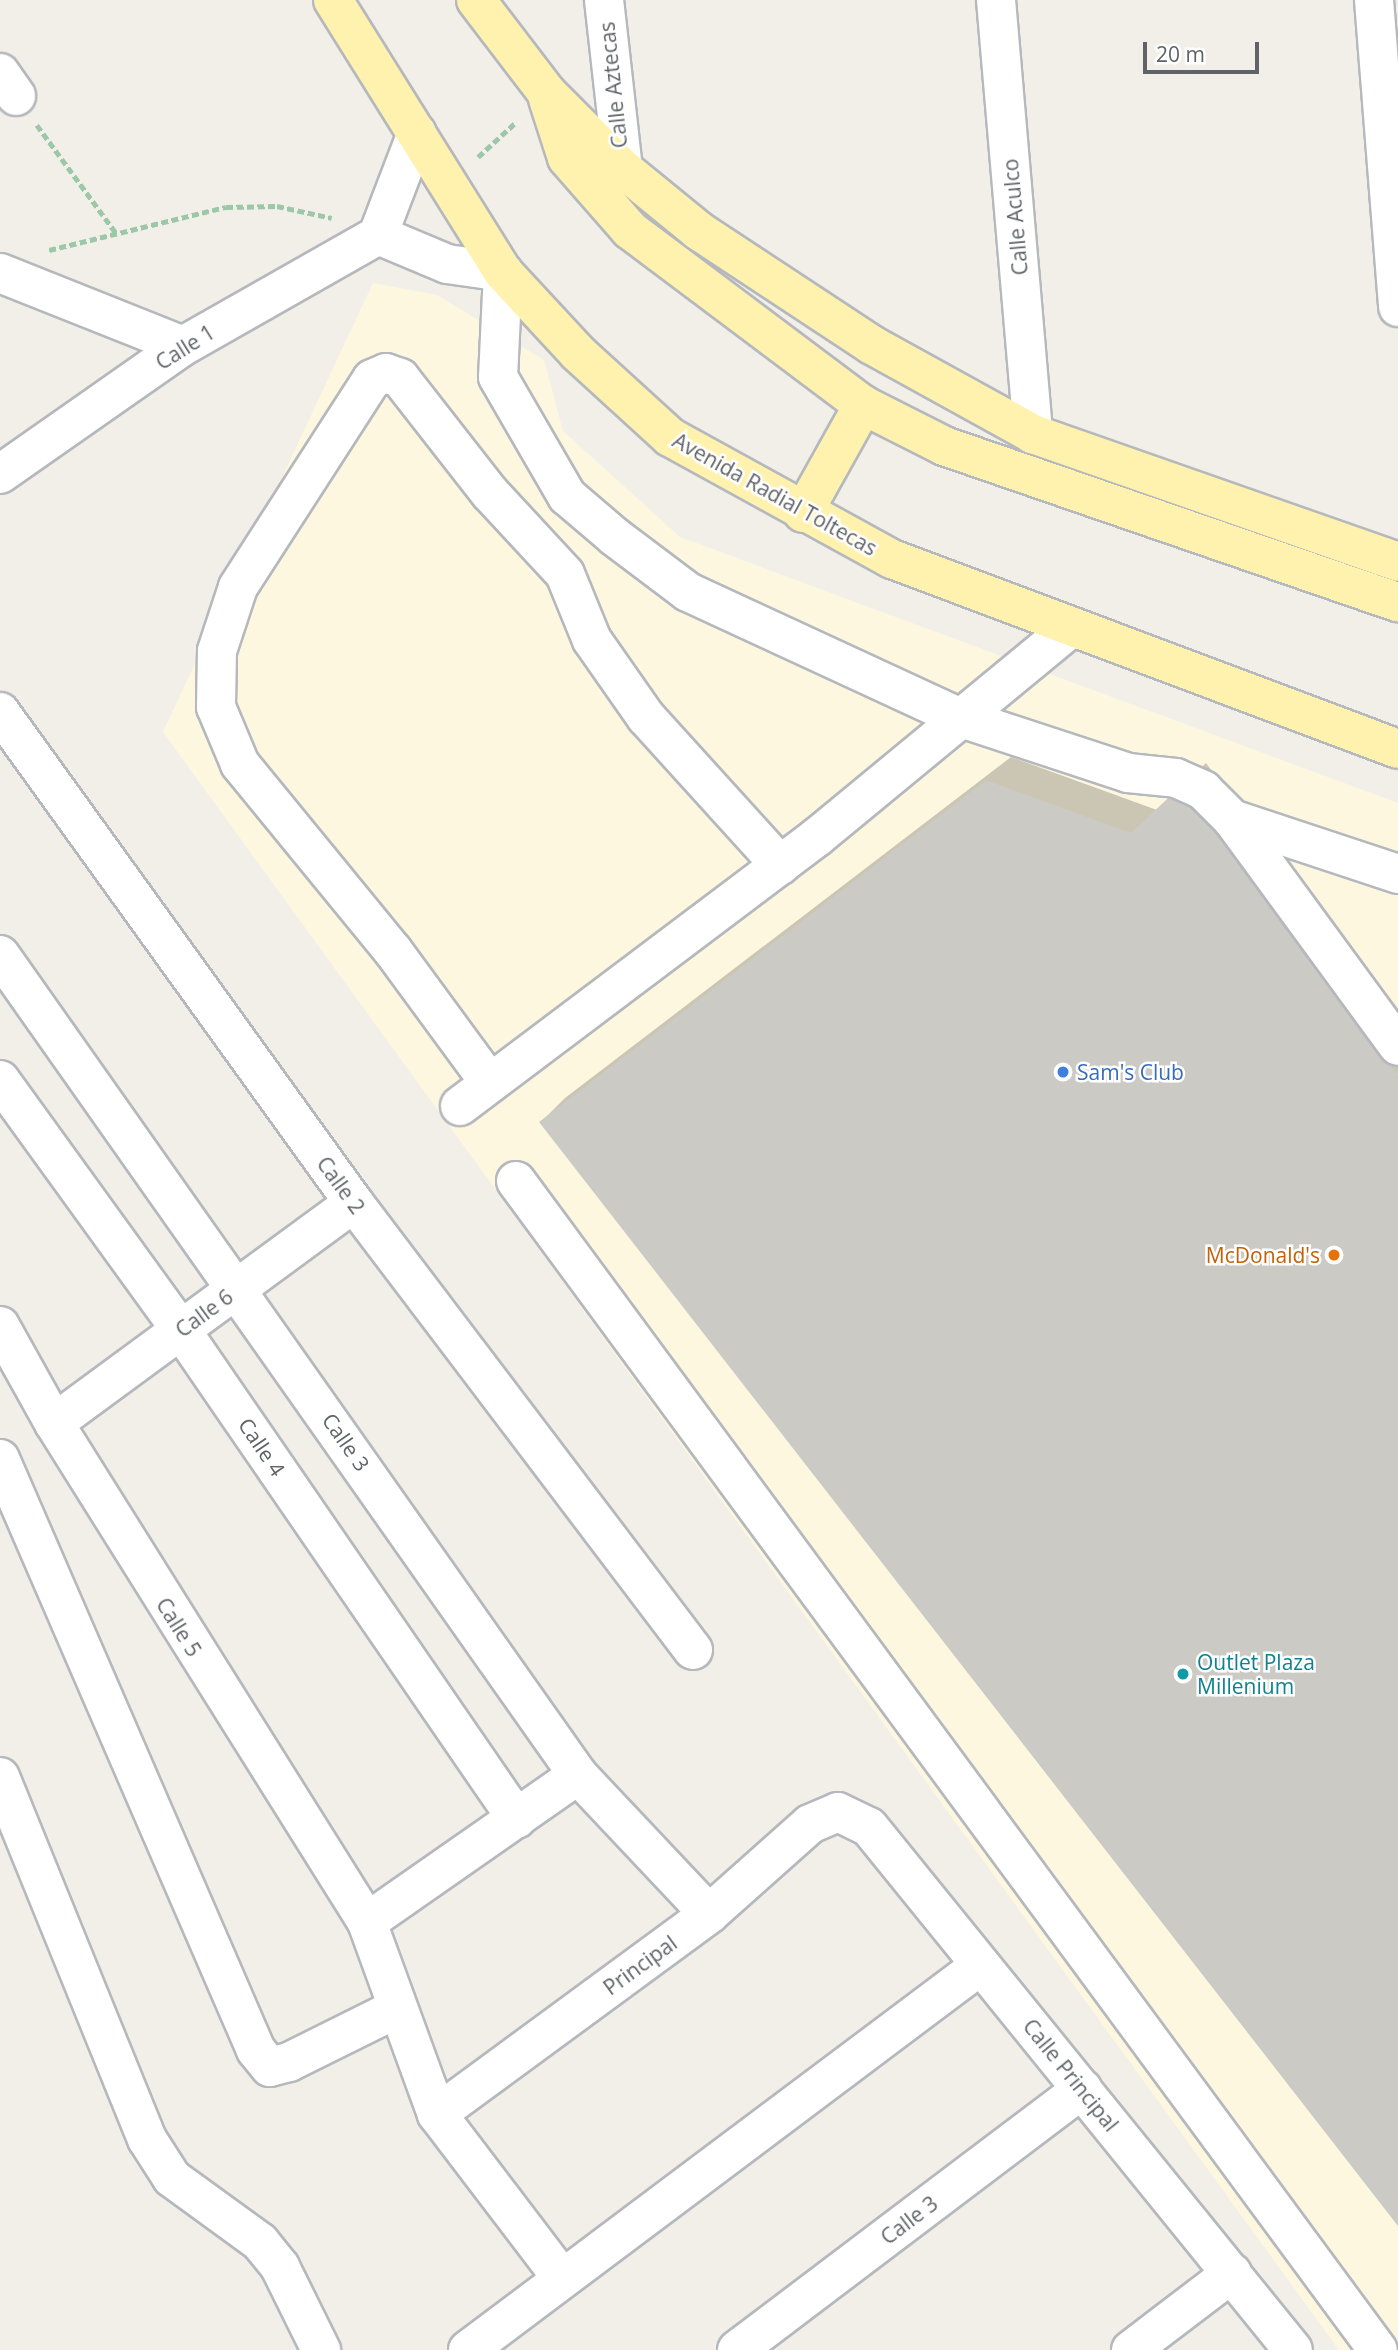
<!DOCTYPE html>
<style>
body{margin:0}
#map{position:relative;width:1398px;height:2350px;overflow:hidden;background:#f1efe8;font-family:"Open Sans",sans-serif}
div>[style]{position:absolute}
[style*='--x']{left:calc(var(--x)*1px);top:calc(var(--y)*1px);width:calc(var(--w)*1px);rotate:calc(var(--a)*1deg)}
.commercial>*{inset:0;background:#fef7e0}
.shadow>*{inset:0;background:#0003}
.building>*{inset:0;background:#cccac5}
.path>*{height:4.5px;margin-top:-2.25px;transform-origin:0;background:repeating-linear-gradient(90deg,#9cc7a9 0 7px,transparent 0 10.5px)}
.roads{filter:drop-shadow(2px 0 #b5b8bc) drop-shadow(-2px 0 #b5b8bc) drop-shadow(0 2px #b5b8bc) drop-shadow(0 -2px #b5b8bc)}
.minor>*{height:38px;margin:-19px;padding:0 19px;transform-origin:19px;border-radius:19px;background:#fff}
.major>*{height:38px;margin:-19px;padding:0 19px;transform-origin:19px;border-radius:19px;background:#fff2af}
.dots>*{width:19px;height:19px;translate:-50% -50%;box-sizing:border-box;border:4px solid #fff;border-radius:50%}
span{translate:-50% -50%;white-space:nowrap;text-align:center;line-height:1.15;-webkit-text-stroke:5px #fff;paint-order:stroke}
.street-label{font-size:21px;color:#5f6368}
.shop-label{font-size:21px;color:#366cbe}
.left{translate:0 -50%;text-align:left}
.food-label{font-size:21px;color:#c56008}
.right{translate:-100% -50%;text-align:right}
.culture-label{font-size:21px;color:#0d838f}
.scale{position:absolute;left:1143px;top:42px;width:116px;height:32px;box-sizing:border-box;border:4px solid #5f6368;border-top:0;padding-left:9px;font-size:21px;line-height:24px;white-space:nowrap;color:#5f6368;-webkit-text-stroke:5px #fff;paint-order:stroke}
</style>
<div id="map">
<div class="commercial">
<div style="clip-path:polygon(373px 283px,437px 295px,544px 360px,563px 431px,680px 537px,1398px 803px,1398px 2350px,1339px 2350px,163px 732px)"></div>
</div>
<div class="shadow">
<div style="clip-path:polygon(1011px 757px,1157px 810px,1206px 763px,1398px 1019px,1398px 2223px,541px 1122px,565px 1098px)"></div>
</div>
<div class="building">
<div style="clip-path:polygon(986px 780px,1131px 833px,1182px 785px,1398px 1074px,1398px 2226px,539px 1122px)"></div>
</div>
<div class="path">
<div style="--x:37;--y:125;--w:134;--a:53.8"></div>
<div style="--x:478;--y:157;--w:50;--a:-42.6"></div>
<div style="--x:49;--y:250;--w:182;--a:-13.7"></div>
<div style="--x:226;--y:207;--w:51;--a:-1.1"></div>
<div style="--x:277;--y:206;--w:56;--a:12.3"></div>
</div>
<div class="roads">
<div class="minor">
<div style="--x:604;--y:0;--w:170;--a:83.6"></div>
<div style="--x:996;--y:0;--w:436;--a:85.1"></div>
<div style="--x:1374;--y:0;--w:308;--a:85.5"></div>
<div style="--x:0;--y:73;--w:28;--a:55"></div>
<div style="--x:378;--y:235;--w:75;--a:22.8"></div>
<div style="--x:447;--y:264;--w:57;--a:8.1"></div>
<div style="--x:503;--y:272;--w:105;--a:92.7"></div>
<div style="--x:498;--y:377;--w:138;--a:59.9"></div>
<div style="--x:567;--y:496;--w:63;--a:40.5"></div>
<div style="--x:615;--y:537;--w:91;--a:37"></div>
<div style="--x:688;--y:592;--w:298;--a:24.8"></div>
<div style="--x:958;--y:717;--w:179;--a:18.2"></div>
<div style="--x:1128;--y:773;--w:48;--a:5.9"></div>
<div style="--x:1176;--y:778;--w:30;--a:24"></div>
<div style="--x:1203;--y:790;--w:41;--a:45"></div>
<div style="--x:1232;--y:819;--w:281;--a:53.8"></div>
<div style="--x:0;--y:273;--w:197;--a:21.7"></div>
<div style="--x:0;--y:474;--w:223;--a:-35"></div>
<div style="--x:183;--y:346;--w:224;--a:-29.6"></div>
<div style="--x:378;--y:235;--w:109;--a:-69.1"></div>
<div style="--x:0;--y:712;--w:605;--a:54.21"></div>
<div style="--x:354;--y:1203;--w:561;--a:52.82"></div>
<div style="--x:1232;--y:819;--w:175;--a:18.3"></div>
<div style="--x:0;--y:955;--w:1003;--a:54.82"></div>
<div style="--x:578;--y:1775;--w:191;--a:46.7"></div>
<div style="--x:0;--y:1080;--w:309;--a:54.1"></div>
<div style="--x:181;--y:1330;--w:593;--a:55.51"></div>
<div style="--x:490;--y:1083;--w:164;--a:-126.3"></div>
<div style="--x:393;--y:951;--w:242;--a:-129.3"></div>
<div style="--x:240;--y:764;--w:62;--a:-112.8"></div>
<div style="--x:216;--y:707;--w:56;--a:-89"></div>
<div style="--x:217;--y:651;--w:67;--a:-71.8"></div>
<div style="--x:238;--y:587;--w:247;--a:-57.2"></div>
<div style="--x:372;--y:379;--w:15;--a:-23"></div>
<div style="--x:386;--y:373;--w:15;--a:20"></div>
<div style="--x:400;--y:378;--w:146;--a:52"></div>
<div style="--x:490;--y:493;--w:110;--a:47.2"></div>
<div style="--x:565;--y:574;--w:71;--a:67.8"></div>
<div style="--x:592;--y:640;--w:94;--a:55"></div>
<div style="--x:646;--y:717;--w:200;--a:47.8"></div>
<div style="--x:460;--y:1106;--w:447;--a:-37"></div>
<div style="--x:817;--y:837;--w:330;--a:-39.5"></div>
<div style="--x:516;--y:1181;--w:1452;--a:53.6"></div>
<div style="--x:0;--y:1326;--w:111;--a:60.9"></div>
<div style="--x:54;--y:1423;--w:589;--a:57.9"></div>
<div style="--x:367;--y:1922;--w:204;--a:70"></div>
<div style="--x:437;--y:2114;--w:205;--a:52.7"></div>
<div style="--x:54;--y:1423;--w:372;--a:-36.3"></div>
<div style="--x:0;--y:1459;--w:644;--a:66.58"></div>
<div style="--x:256;--y:2050;--w:22;--a:51"></div>
<div style="--x:270;--y:2067;--w:20;--a:-15"></div>
<div style="--x:289;--y:2062;--w:119;--a:-26.4"></div>
<div style="--x:0;--y:1777;--w:391;--a:67.9"></div>
<div style="--x:147;--y:2139;--w:46;--a:57.3"></div>
<div style="--x:172;--y:2178;--w:109;--a:36"></div>
<div style="--x:260;--y:2242;--w:32;--a:51"></div>
<div style="--x:280;--y:2267;--w:93;--a:63.7"></div>
<div style="--x:367;--y:1922;--w:257;--a:-34.9"></div>
<div style="--x:437;--y:2114;--w:338;--a:-36.3"></div>
<div style="--x:709;--y:1914;--w:135;--a:-41.7"></div>
<div style="--x:810;--y:1824;--w:30;--a:-23"></div>
<div style="--x:838;--y:1812;--w:34;--a:26"></div>
<div style="--x:869;--y:1827;--w:673;--a:50.97"></div>
<div style="--x:468;--y:2350;--w:641;--a:-36.89"></div>
<div style="--x:737;--y:2350;--w:433;--a:-37.1"></div>
<div style="--x:1131;--y:2350;--w:127;--a:-37.3"></div>
</div>
<div class="major">
<div style="--x:333;--y:0;--w:321;--a:58"></div>
<div style="--x:503;--y:272;--w:110;--a:47.2"></div>
<div style="--x:578;--y:353;--w:125;--a:42.4"></div>
<div style="--x:670;--y:437;--w:253;--a:28.8"></div>
<div style="--x:892;--y:559;--w:540;--a:20.58"></div>
<div style="--x:476;--y:0;--w:117;--a:52.6"></div>
<div style="--x:547;--y:93;--w:107;--a:45"></div>
<div style="--x:623;--y:169;--w:98;--a:39.2"></div>
<div style="--x:699;--y:231;--w:207;--a:33.4"></div>
<div style="--x:872;--y:345;--w:184;--a:28.9"></div>
<div style="--x:1033;--y:434;--w:387;--a:19.3"></div>
<div style="--x:548;--y:99;--w:62;--a:72.1"></div>
<div style="--x:567;--y:158;--w:96;--a:48.8"></div>
<div style="--x:630;--y:230;--w:291;--a:36.9"></div>
<div style="--x:863;--y:405;--w:91;--a:26.8"></div>
<div style="--x:944;--y:446;--w:480;--a:19"></div>
<div style="--x:803;--y:513;--w:124;--a:-60.9"></div>
</div>
</div>
<div class="dots">
<div style="left:1063px;top:1072px;background:#3f7fe0"></div>
<div style="left:1334px;top:1255px;background:#e8710a"></div>
<div style="left:1183px;top:1674px;background:#0f9aa8"></div>
</div>
<div class="street-label">
<span style="left:613px;top:85px;rotate:-96deg">Calle Aztecas</span>
<span style="left:1015px;top:217px;rotate:-95deg">Calle Aculco</span>
<span style="left:185px;top:347px;rotate:-32deg">Calle 1</span>
<span style="left:775px;top:494px;rotate:29deg">Avenida Radial Toltecas</span>
<span style="left:341px;top:1185px;rotate:54deg">Calle 2</span>
<span style="left:204px;top:1313px;rotate:-36deg">Calle 6</span>
<span style="left:346px;top:1442px;rotate:55deg">Calle 3</span>
<span style="left:262px;top:1447px;rotate:56deg">Calle 4</span>
<span style="left:179px;top:1627px;rotate:58deg">Calle 5</span>
<span style="left:640px;top:1965px;rotate:-36deg">Principal</span>
<span style="left:1071px;top:2075px;rotate:51deg">Calle Principal</span>
<span style="left:909px;top:2220px;rotate:-37deg">Calle 3</span>
</div>
<div class="shop-label">
<span class="left" style="left:1077px;top:1072px">Sam's Club</span>
</div>
<div class="food-label">
<span class="right" style="left:1320px;top:1255px">McDonald's</span>
</div>
<div class="culture-label">
<span class="left" style="left:1197px;top:1674px">Outlet Plaza<br>Millenium</span>
</div>
<div class="scale">20 m</div>
</div>
